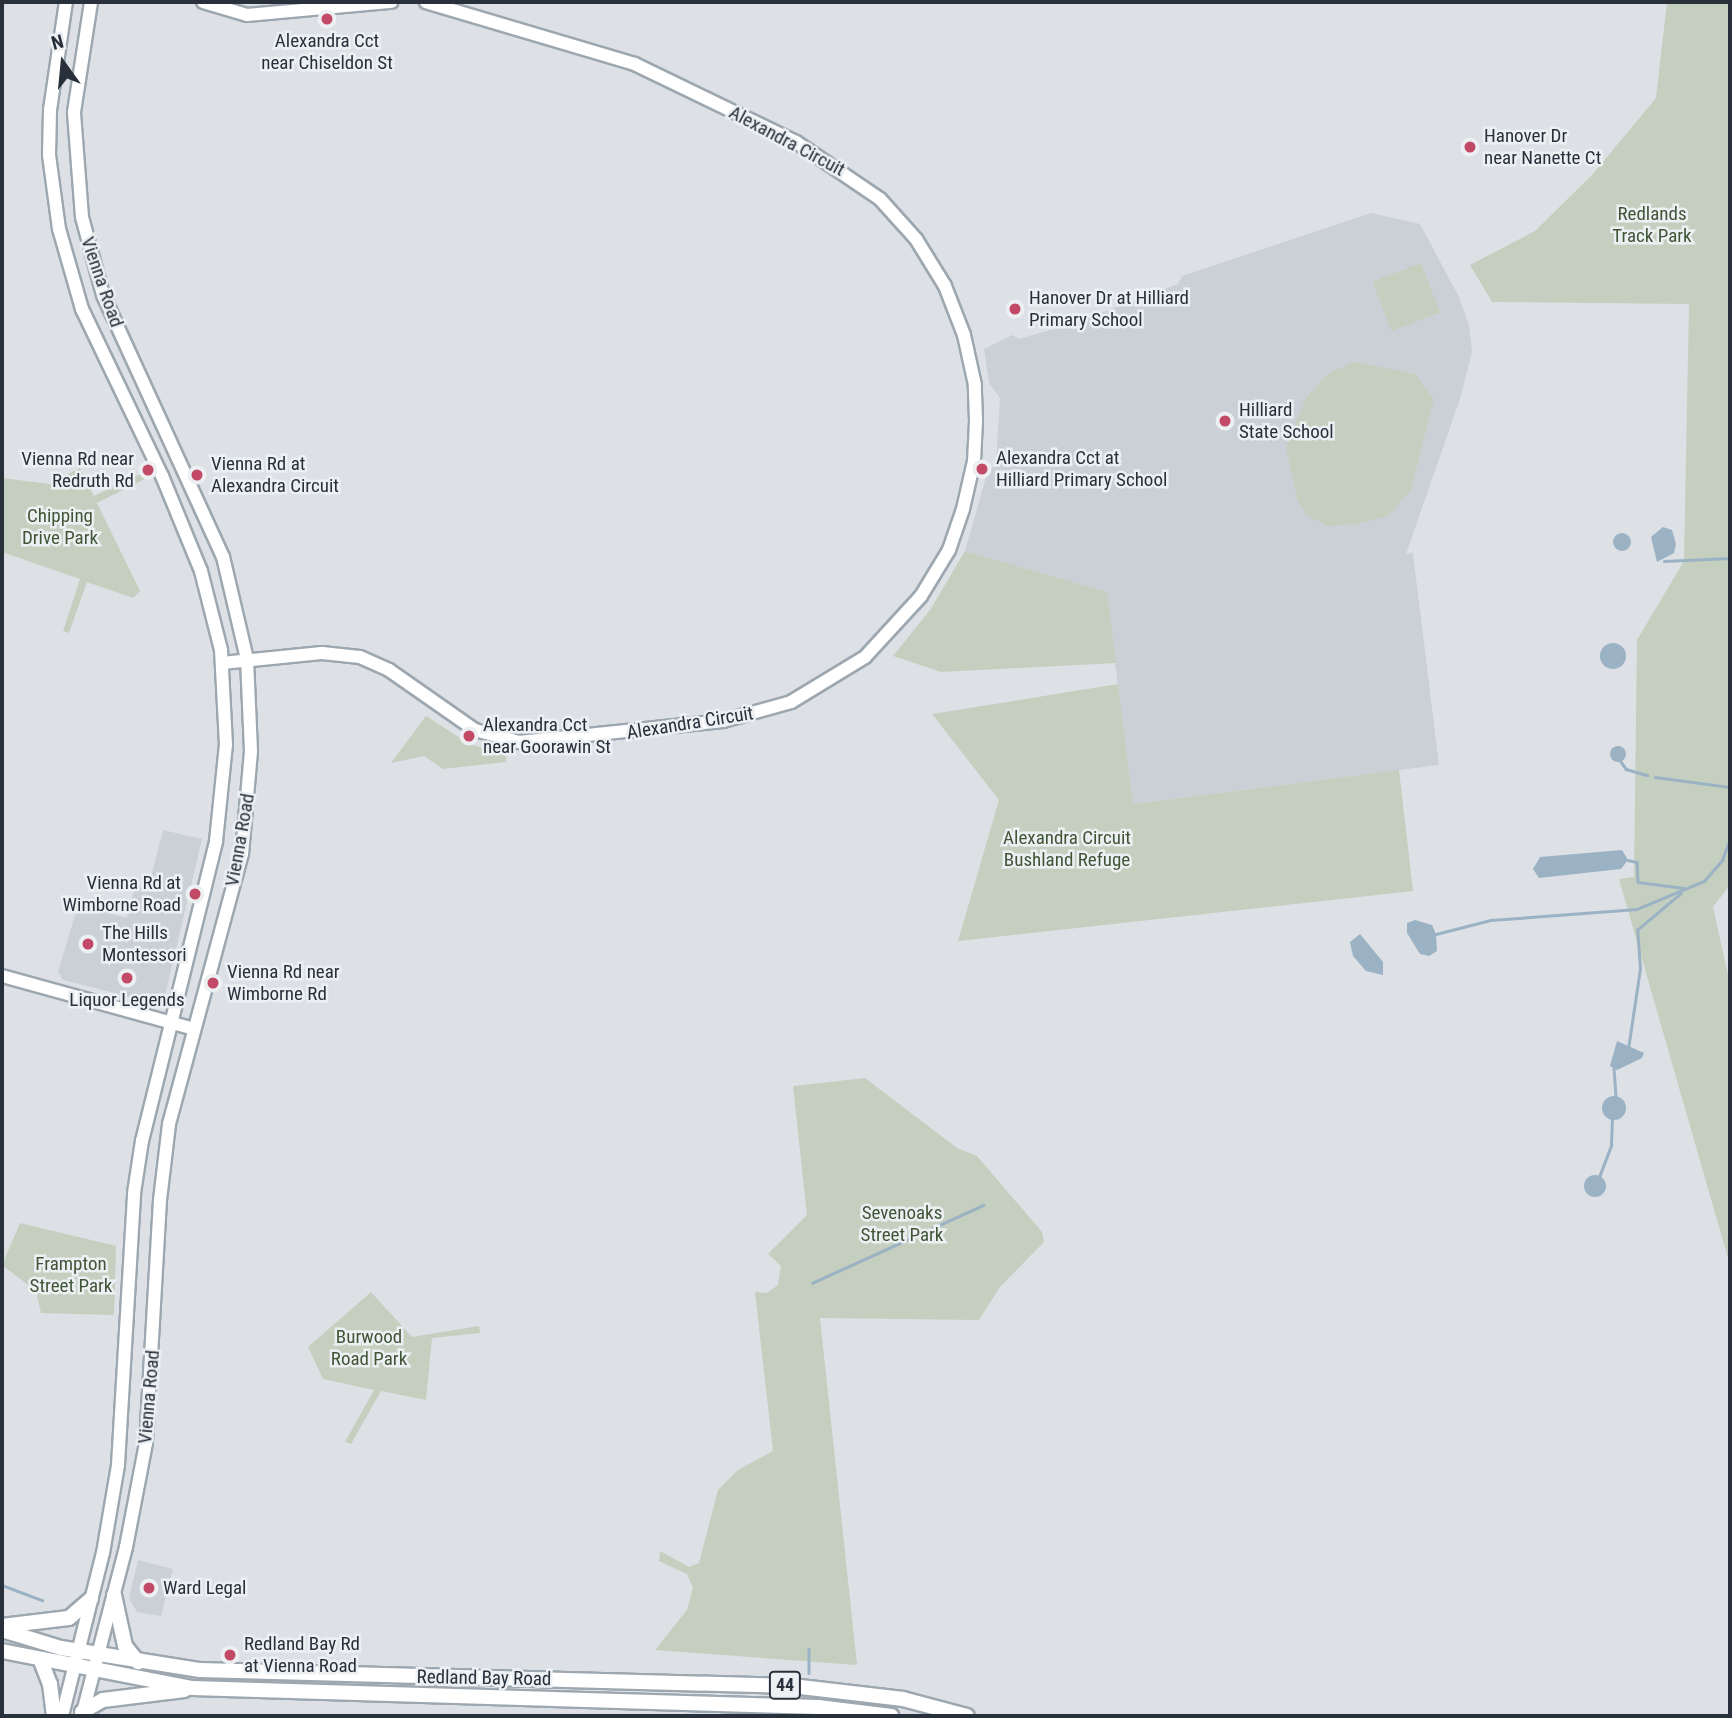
<!DOCTYPE html>
<style>
body{margin:0}
#map{position:relative;width:1732px;height:1718px;overflow:hidden;background:#dde1e6;font-family:"Roboto Condensed",sans-serif}
div>[style]{position:absolute}
[style*='--x']{left:calc(var(--x)*1px);top:calc(var(--y)*1px);width:calc(var(--w)*1px);rotate:calc(var(--a)*1deg)}
.built>*{inset:0;background:#cbd0d7}
.green>*{inset:0;background:#c4cfbf;transform-origin:0 0}
.water>*{inset:0;background:#9ab2c3}
.round{border-radius:50%}
.stream>*{height:2.5px;margin:-1.25px;padding:0 1.25px;transform-origin:1.25px;border-radius:1.25px;background:#9ab2c3}
.roads{filter:drop-shadow(2px 0 #9da7b0) drop-shadow(-2px 0 #9da7b0) drop-shadow(0 2px #9da7b0) drop-shadow(0 -2px #9da7b0)}
.secondary>*{height:12px;margin:-6px;padding:0 6px;transform-origin:6px;border-radius:6px;background:#fff}
.primary>*{height:14px;margin:-7px;padding:0 7px;transform-origin:7px;border-radius:7px;background:#fff}
.dots>*{width:19px;height:19px;translate:-50% -50%;box-sizing:border-box;border:4px solid #ecf0f3;border-radius:50%}
span{translate:-50% -50%;white-space:nowrap;text-align:center;line-height:1.15;-webkit-text-stroke:5px #ecf0f3;paint-order:stroke}
.shield-label span{padding:2px 5px;background:#ecf0f3;border:2px solid;border-radius:5px;-webkit-text-stroke-width:0}
.shield-label{font-size:18px;color:#28303b;font-weight:700}
.poi-label{font-size:19px;color:#28303b}
.left{translate:0 -50%;text-align:left}
.right{translate:-100% -50%;text-align:right}
.street-label{font-size:19px;color:#28303b}
.park-label{font-size:19px;color:#3f5536}
.frame{position:absolute;inset:0;border:4px solid #28303b;pointer-events:none}
.north{position:absolute;left:28px;top:28px;width:70px;height:70px;-webkit-text-stroke:5px #ecf0f3;paint-order:stroke;rotate:345deg;font-size:19px;font-weight:700;line-height:28px;text-align:center;color:#28303b}
.north::after{content:'';display:block;margin:auto;width:24px;height:32px;background:#28303b;clip-path:polygon(50% 0,100% 100%,50% 72%,0 100%)}
</style>
<div id="map">
<div class="built">
<div style="clip-path:polygon(1371px 213px,1420px 224px,1459px 297px,1469px 325px,1472px 352px,1461px 396px,1406px 554px,1413px 553px,1439px 765px,1133px 804px,1106px 592px,965px 551px,986px 477px,996px 461px,1000px 398px,989px 383px,984px 349px,1012px 335px,1020px 339px,1080px 321px,1178px 284px,1182px 276px)"></div>
<div style="clip-path:polygon(163px 830px,202px 839px,165px 996px,154px 1003px,63px 980px,58px 972px,78px 905px,127px 918px,135px 886px,148px 889px)"></div>
<div style="clip-path:polygon(138px 1560px,173px 1569px,161px 1616px,137px 1612px,129px 1598px)"></div>
</div>
<div class="green">
<div style="clip-path:polygon(1667px 2px,1730px 2px,1730px 885px,1713px 907px,1730px 984px,1730px 1265px,1619px 879px,1634px 877px,1637px 640px,1684px 561px,1689px 304px,1492px 302px,1470px 265px,1535px 231px,1592px 175px,1656px 98px)"></div>
<div style="left:1421px;top:263px;width:53px;height:52px;rotate:69deg"></div>
<div style="clip-path:polygon(1355px 362px,1415px 374px,1434px 399px,1411px 490px,1389px 515px,1358px 524px,1328px 526px,1306px 515px,1297px 499px,1286px 447px,1306px 398px,1329px 373px)"></div>
<div style="clip-path:polygon(80px 468px,94px 496px,142px 473px,145px 479px,97px 503px,140px 591px,133px 598px,87px 582px,69px 633px,63px 631px,80px 579px,2px 552px,2px 478px,50px 484px)"></div>
<div style="clip-path:polygon(965px 551px,1107px 592px,1116px 663px,941px 672px,893px 656px,930px 610px)"></div>
<div style="clip-path:polygon(1118px 684px,1133px 804px,1399px 770px,1413px 891px,958px 941px,999px 800px,932px 714px)"></div>
<div style="clip-path:polygon(426px 716px,468px 743px,506px 756px,506px 762px,443px 769px,424px 756px,391px 763px)"></div>
<div style="clip-path:polygon(865px 1078px,957px 1148px,977px 1156px,1042px 1232px,1044px 1242px,1000px 1287px,979px 1320px,820px 1318px,857px 1665px,655px 1650px,687px 1610px,693px 1588px,687px 1574px,659px 1561px,660px 1551px,689px 1567px,699px 1563px,718px 1490px,738px 1470px,773px 1451px,755px 1292px,767px 1293px,778px 1285px,781px 1266px,768px 1254px,807px 1215px,793px 1086px)"></div>
<div style="clip-path:polygon(20px 1223px,116px 1246px,114px 1315px,41px 1313px,36px 1291px,2px 1265px)"></div>
<div style="clip-path:polygon(371px 1292px,412px 1337px,479px 1326px,480px 1333px,432px 1338px,426px 1400px,381px 1391px,351px 1444px,345px 1442px,374px 1390px,323px 1379px,308px 1347px)"></div>
</div>
<div class="water">
<div style="clip-path:polygon(1663px 527px,1672px 530px,1676px 544px,1674px 553px,1657px 562px,1651px 537px)"></div>
<div class="round" style="left:1613px;top:533px;width:18px;height:18px"></div>
<div class="round" style="left:1600px;top:643px;width:26px;height:26px"></div>
<div class="round" style="left:1610px;top:746px;width:16px;height:16px"></div>
<div style="clip-path:polygon(1622px 850px,1628px 860px,1621px 869px,1539px 878px,1533px 869px,1540px 857px)"></div>
<div style="clip-path:polygon(1415px 920px,1432px 925px,1436px 934px,1437px 951px,1429px 956px,1420px 954px,1407px 933px,1407px 923px)"></div>
<div style="clip-path:polygon(1360px 934px,1383px 962px,1383px 975px,1366px 971px,1353px 956px,1350px 942px)"></div>
<div style="clip-path:polygon(1617px 1041px,1644px 1053px,1642px 1058px,1617px 1070px,1610px 1066px)"></div>
<div class="round" style="left:1602px;top:1096px;width:24px;height:24px"></div>
<div class="round" style="left:1584px;top:1175px;width:22px;height:22px"></div>
</div>
<div class="stream">
<div style="--x:1664;--y:561;--w:66;--a:-2.6"></div>
<div style="--x:1620;--y:760;--w:11;--a:56"></div>
<div style="--x:1626;--y:769;--w:22;--a:16"></div>
<div style="--x:1655;--y:777;--w:76;--a:7.6"></div>
<div style="--x:1628;--y:860;--w:9;--a:13"></div>
<div style="--x:1637;--y:862;--w:20;--a:87"></div>
<div style="--x:1638;--y:882;--w:46;--a:7.4"></div>
<div style="--x:1436;--y:934;--w:57;--a:-14.3"></div>
<div style="--x:1491;--y:920;--w:146;--a:-4.3"></div>
<div style="--x:1637;--y:909;--w:73;--a:-22.7"></div>
<div style="--x:1704;--y:881;--w:28;--a:-49"></div>
<div style="--x:1722;--y:860;--w:22;--a:-69"></div>
<div style="--x:1628;--y:1049;--w:81;--a:-81.5"></div>
<div style="--x:1640;--y:969;--w:39;--a:-94"></div>
<div style="--x:1637;--y:930;--w:57;--a:-40.1"></div>
<div style="--x:1614;--y:1068;--w:31;--a:86"></div>
<div style="--x:1599;--y:1177;--w:34;--a:-69"></div>
<div style="--x:1611;--y:1145;--w:29;--a:-88"></div>
<div style="--x:812;--y:1283;--w:188;--a:-24.5"></div>
<div style="--x:2;--y:1585;--w:43;--a:20.6"></div>
<div style="--x:809;--y:1649;--w:24;--a:90"></div>
</div>
<div class="roads">
<div class="secondary">
<div style="--x:203;--y:2;--w:46;--a:16.5"></div>
<div style="--x:247;--y:15;--w:145;--a:-5.2"></div>
<div style="--x:222;--y:663;--w:100;--a:-5.7"></div>
<div style="--x:322;--y:653;--w:38;--a:6"></div>
<div style="--x:360;--y:657;--w:32;--a:24"></div>
<div style="--x:389;--y:670;--w:105;--a:34.9"></div>
<div style="--x:475;--y:730;--w:46;--a:15.3"></div>
<div style="--x:519;--y:742;--w:205;--a:-5.9"></div>
<div style="--x:723;--y:721;--w:71;--a:-15.6"></div>
<div style="--x:791;--y:702;--w:87;--a:-31.3"></div>
<div style="--x:865;--y:657;--w:83;--a:-47.4"></div>
<div style="--x:921;--y:596;--w:54;--a:-58.7"></div>
<div style="--x:949;--y:550;--w:43;--a:-71.1"></div>
<div style="--x:963;--y:509;--w:49;--a:-77.1"></div>
<div style="--x:974;--y:461;--w:40;--a:-87.1"></div>
<div style="--x:976;--y:421;--w:36;--a:-92"></div>
<div style="--x:975;--y:385;--w:51;--a:-102.4"></div>
<div style="--x:964;--y:335;--w:53;--a:-111.2"></div>
<div style="--x:945;--y:286;--w:55;--a:-121.7"></div>
<div style="--x:916;--y:239;--w:54;--a:-132"></div>
<div style="--x:880;--y:199;--w:102;--a:-145.8"></div>
<div style="--x:796;--y:142;--w:179;--a:-154.2"></div>
<div style="--x:635;--y:64;--w:218;--a:-163.5"></div>
<div style="--x:2;--y:976;--w:199;--a:15.4"></div>
<div style="--x:62;--y:1716;--w:168;--a:-75.9"></div>
<div style="--x:103;--y:1553;--w:89;--a:-80.3"></div>
<div style="--x:118;--y:1465;--w:272;--a:-86.6"></div>
<div style="--x:134;--y:1193;--w:53;--a:-81.3"></div>
<div style="--x:142;--y:1141;--w:309;--a:-76.1"></div>
<div style="--x:216;--y:841;--w:97;--a:-84.1"></div>
<div style="--x:226;--y:745;--w:95;--a:-93"></div>
<div style="--x:221;--y:650;--w:81;--a:-104.2"></div>
<div style="--x:201;--y:571;--w:103;--a:-112.3"></div>
<div style="--x:162;--y:476;--w:185;--a:-115.6"></div>
<div style="--x:82;--y:309;--w:83;--a:-106"></div>
<div style="--x:59;--y:229;--w:75;--a:-97.7"></div>
<div style="--x:49;--y:155;--w:45;--a:-88.7"></div>
<div style="--x:50;--y:110;--w:109;--a:-81.6"></div>
<div style="--x:82;--y:1716;--w:175;--a:-75.4"></div>
<div style="--x:126;--y:1547;--w:106;--a:-79.1"></div>
<div style="--x:146;--y:1443;--w:243;--a:-86.7"></div>
<div style="--x:160;--y:1200;--w:77;--a:-83.2"></div>
<div style="--x:169;--y:1124;--w:280;--a:-74.9"></div>
<div style="--x:242;--y:854;--w:103;--a:-85"></div>
<div style="--x:251;--y:751;--w:92;--a:-92.5"></div>
<div style="--x:247;--y:659;--w:105;--a:-103.2"></div>
<div style="--x:223;--y:557;--w:288;--a:-114.6"></div>
<div style="--x:103;--y:295;--w:81;--a:-105.1"></div>
<div style="--x:82;--y:217;--w:105;--a:-94.4"></div>
<div style="--x:74;--y:112;--w:111;--a:-81.2"></div>
</div>
<div class="primary">
<div style="--x:114;--y:1595;--w:52;--a:77.8"></div>
<div style="--x:125;--y:1646;--w:21;--a:51"></div>
<div style="--x:2;--y:1626;--w:67;--a:-6.8"></div>
<div style="--x:69;--y:1618;--w:29;--a:-41"></div>
<div style="--x:2;--y:1630;--w:62;--a:17"></div>
<div style="--x:61;--y:1648;--w:141;--a:9"></div>
<div style="--x:200;--y:1670;--w:592;--a:1.55"></div>
<div style="--x:792;--y:1686;--w:112;--a:6.7"></div>
<div style="--x:903;--y:1699;--w:66;--a:14.9"></div>
<div style="--x:2;--y:1651;--w:194;--a:11"></div>
<div style="--x:192;--y:1688;--w:626;--a:1.74"></div>
<div style="--x:818;--y:1707;--w:74;--a:7"></div>
<div style="--x:41;--y:1661;--w:25;--a:69"></div>
<div style="--x:50;--y:1684;--w:32;--a:83"></div>
<div style="--x:82;--y:1712;--w:24;--a:-30"></div>
<div style="--x:103;--y:1700;--w:82;--a:-7"></div>
</div>
</div>
<div class="dots">
<div style="left:327px;top:19px;background:#c34a67"></div>
<div style="left:1470px;top:147px;background:#c34a67"></div>
<div style="left:1015px;top:309px;background:#c34a67"></div>
<div style="left:1225px;top:421px;background:#c34a67"></div>
<div style="left:982px;top:469px;background:#c34a67"></div>
<div style="left:148px;top:470px;background:#c34a67"></div>
<div style="left:197px;top:475px;background:#c34a67"></div>
<div style="left:469px;top:736px;background:#c34a67"></div>
<div style="left:195px;top:894px;background:#c34a67"></div>
<div style="left:88px;top:944px;background:#c34a67"></div>
<div style="left:127px;top:978px;background:#c34a67"></div>
<div style="left:213px;top:983px;background:#c34a67"></div>
<div style="left:149px;top:1588px;background:#c34a67"></div>
<div style="left:230px;top:1655px;background:#c34a67"></div>
</div>
<div class="shield-label">
<span style="left:785px;top:1685px">44</span>
</div>
<div class="poi-label">
<span style="left:327px;top:52px">Alexandra Cct<br>near Chiseldon St</span>
<span class="left" style="left:1484px;top:147px">Hanover Dr<br>near Nanette Ct</span>
<span class="left" style="left:1029px;top:309px">Hanover Dr at Hilliard<br>Primary School</span>
<span class="left" style="left:1239px;top:421px">Hilliard<br>State School</span>
<span class="left" style="left:996px;top:469px">Alexandra Cct at<br>Hilliard Primary School</span>
<span class="right" style="left:134px;top:470px">Vienna Rd near<br>Redruth Rd</span>
<span class="left" style="left:211px;top:475px">Vienna Rd at<br>Alexandra Circuit</span>
<span class="left" style="left:483px;top:736px">Alexandra Cct<br>near Goorawin St</span>
<span class="right" style="left:181px;top:894px">Vienna Rd at<br>Wimborne Road</span>
<span class="left" style="left:102px;top:944px">The Hills<br>Montessori</span>
<span class="left" style="left:227px;top:983px">Vienna Rd near<br>Wimborne Rd</span>
<span style="left:127px;top:1000px">Liquor Legends</span>
<span class="left" style="left:163px;top:1588px">Ward Legal</span>
<span class="left" style="left:244px;top:1655px">Redland Bay Rd<br>at Vienna Road</span>
</div>
<div class="street-label">
<span style="left:787px;top:141px;rotate:28deg">Alexandra Circuit</span>
<span style="left:102px;top:282px;rotate:71deg">Vienna Road</span>
<span style="left:690px;top:723px;rotate:-9deg">Alexandra Circuit</span>
<span style="left:240px;top:840px;rotate:-80deg">Vienna Road</span>
<span style="left:149px;top:1397px;rotate:-85deg">Vienna Road</span>
<span style="left:484px;top:1678px;rotate:1deg">Redland Bay Road</span>
</div>
<div class="park-label">
<span style="left:1652px;top:225px">Redlands<br>Track Park</span>
<span style="left:60px;top:527px">Chipping<br>Drive Park</span>
<span style="left:1067px;top:849px">Alexandra Circuit<br>Bushland Refuge</span>
<span style="left:902px;top:1224px">Sevenoaks<br>Street Park</span>
<span style="left:71px;top:1275px">Frampton<br>Street Park</span>
<span style="left:369px;top:1348px">Burwood<br>Road Park</span>
</div>
<div class="frame"></div>
<div class="north">N</div>
</div>
